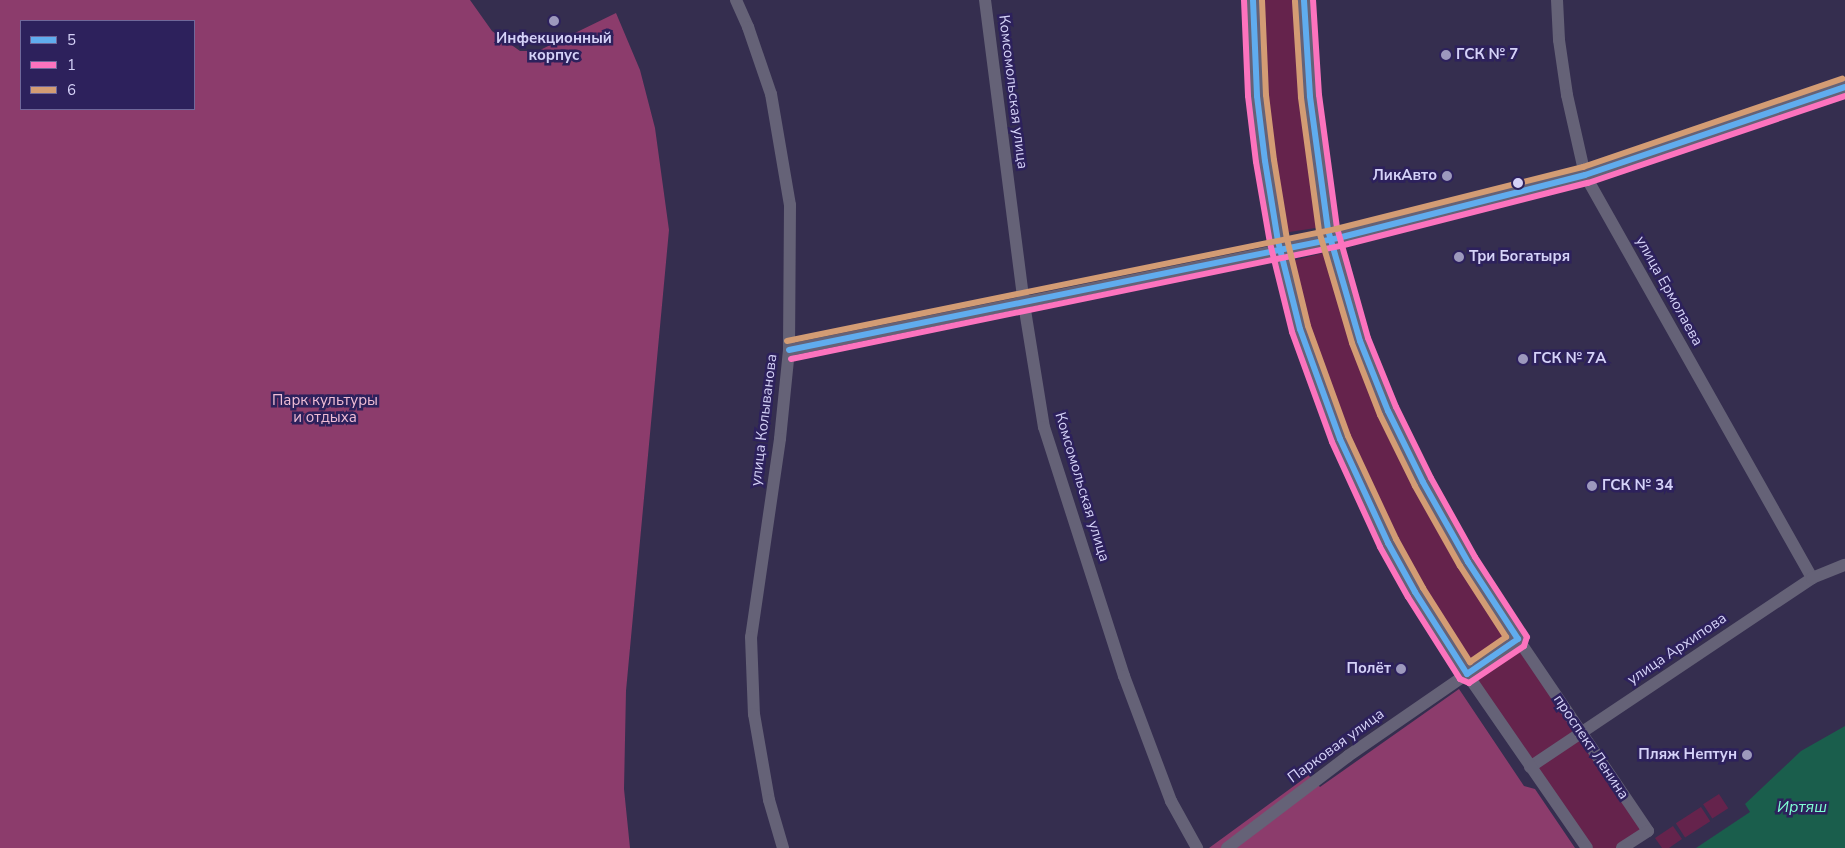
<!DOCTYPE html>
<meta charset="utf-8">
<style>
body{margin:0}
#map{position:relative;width:1845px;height:848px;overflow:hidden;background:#352e4f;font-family:"Nunito Sans",sans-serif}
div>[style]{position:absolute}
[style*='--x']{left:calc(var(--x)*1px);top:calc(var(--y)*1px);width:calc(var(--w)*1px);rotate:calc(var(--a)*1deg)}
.green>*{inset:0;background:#65234c;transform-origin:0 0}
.forest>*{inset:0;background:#8c3c6c}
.water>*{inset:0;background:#1a5e4c}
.minor>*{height:12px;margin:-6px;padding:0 6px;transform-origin:6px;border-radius:6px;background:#656277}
.tertiary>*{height:15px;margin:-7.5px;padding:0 7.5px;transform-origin:7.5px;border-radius:7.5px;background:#656277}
.bus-1>*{height:6px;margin:-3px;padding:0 3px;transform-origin:3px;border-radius:3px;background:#60acee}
.bus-2>*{height:6px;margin:-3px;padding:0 3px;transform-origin:3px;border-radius:3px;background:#fc73be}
.bus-3>*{height:6px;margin:-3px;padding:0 3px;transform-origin:3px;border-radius:3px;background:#d39c74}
.dots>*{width:14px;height:14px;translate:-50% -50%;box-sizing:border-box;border:2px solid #2d215c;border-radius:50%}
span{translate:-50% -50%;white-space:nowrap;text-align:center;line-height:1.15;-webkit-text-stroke:5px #2d215c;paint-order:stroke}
.poi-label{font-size:15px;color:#d5d2f8;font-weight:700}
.left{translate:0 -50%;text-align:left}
.right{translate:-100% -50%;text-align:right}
.street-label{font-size:15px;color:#d5d2f8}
.park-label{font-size:15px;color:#f0bdd5}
.water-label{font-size:16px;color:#7effd3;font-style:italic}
.legend{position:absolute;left:20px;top:20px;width:175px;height:90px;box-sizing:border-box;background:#2d215c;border:1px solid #70689a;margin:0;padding:6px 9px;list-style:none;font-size:15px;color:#d5d2f8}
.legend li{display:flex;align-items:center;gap:10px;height:25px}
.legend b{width:25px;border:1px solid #70689a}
</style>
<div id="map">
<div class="green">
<div style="clip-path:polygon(1259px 0,1298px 0,1322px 227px,1283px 233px,1263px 89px)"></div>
<div style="clip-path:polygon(1327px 252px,1356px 343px,1510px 638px,1468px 667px,1419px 591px,1360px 472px,1306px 328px,1288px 262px)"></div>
<div style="left:1520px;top:651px;width:99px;height:52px;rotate:56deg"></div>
<div style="clip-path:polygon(1579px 739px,1642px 830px,1618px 848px,1592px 848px,1536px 768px)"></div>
<div style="left:1719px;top:794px;width:17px;height:19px;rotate:57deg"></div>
<div style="left:1701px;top:807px;width:17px;height:30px;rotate:57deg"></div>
<div style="clip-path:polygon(1673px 826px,1682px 839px,1669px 848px,1662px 848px,1655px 838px)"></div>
</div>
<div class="forest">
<div style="clip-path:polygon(evenodd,0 0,470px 0,492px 31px,520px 51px,538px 51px,616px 13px,640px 70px,655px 128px,669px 230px,626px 691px,624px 789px,630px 848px,0 848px,0 0,194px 21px,194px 109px,21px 109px,21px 21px,194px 21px)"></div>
<div style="clip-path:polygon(1459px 689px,1524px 786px,1535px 789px,1575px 848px,1209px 848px,1309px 775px,1320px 787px)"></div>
</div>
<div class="water">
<div style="clip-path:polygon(1845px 726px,1845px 848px,1696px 848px,1750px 812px,1745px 804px,1801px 751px)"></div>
</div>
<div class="minor">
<div style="--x:736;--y:0;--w:30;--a:66"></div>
<div style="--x:748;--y:27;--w:71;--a:71.1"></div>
<div style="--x:771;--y:94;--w:113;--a:80.3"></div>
<div style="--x:790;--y:205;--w:145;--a:90.4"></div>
<div style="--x:789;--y:350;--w:89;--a:95.8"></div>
<div style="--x:780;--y:439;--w:200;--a:98.3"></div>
<div style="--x:751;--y:637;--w:77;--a:87.8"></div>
<div style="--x:754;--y:714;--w:87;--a:80.1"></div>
<div style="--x:769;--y:800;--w:50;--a:73.7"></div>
<div style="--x:985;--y:0;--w:306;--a:82.7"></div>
<div style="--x:1024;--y:304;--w:125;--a:80.8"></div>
<div style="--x:1044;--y:427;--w:262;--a:72.2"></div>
<div style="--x:1124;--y:676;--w:134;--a:69.4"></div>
<div style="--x:1171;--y:801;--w:54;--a:61"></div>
<div style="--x:1557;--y:0;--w:40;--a:87.1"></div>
<div style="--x:1559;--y:40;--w:56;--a:81.7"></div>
<div style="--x:1567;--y:95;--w:82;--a:77.3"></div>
<div style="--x:1585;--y:175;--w:463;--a:60.6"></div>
<div style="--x:789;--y:350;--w:501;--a:-11.51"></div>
<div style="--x:1518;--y:639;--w:232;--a:55.9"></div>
<div style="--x:1648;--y:831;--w:31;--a:147"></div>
<div style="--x:1530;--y:767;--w:339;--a:-33.8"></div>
<div style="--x:1812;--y:578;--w:35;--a:-22"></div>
<div style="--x:1227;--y:848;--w:152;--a:-37.2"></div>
<div style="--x:1348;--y:756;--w:145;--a:-34.6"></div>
<div style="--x:1467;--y:674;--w:211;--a:55.4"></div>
</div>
<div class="tertiary">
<div style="--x:1253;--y:0;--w:96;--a:87.6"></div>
<div style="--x:1257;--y:96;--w:65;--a:83"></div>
<div style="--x:1265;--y:161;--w:81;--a:80.8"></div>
<div style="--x:1278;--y:241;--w:91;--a:76"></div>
<div style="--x:1300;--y:329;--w:117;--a:70"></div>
<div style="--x:1340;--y:439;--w:115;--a:65.2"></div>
<div style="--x:1388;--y:543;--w:56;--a:61.1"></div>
<div style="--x:1415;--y:592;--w:97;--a:57.6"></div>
<div style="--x:1467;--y:674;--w:62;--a:-34.5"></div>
<div style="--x:1518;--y:639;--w:92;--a:-123"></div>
<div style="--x:1468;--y:562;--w:92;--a:-119.4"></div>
<div style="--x:1423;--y:482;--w:79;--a:-116.2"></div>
<div style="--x:1388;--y:411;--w:75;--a:-111.8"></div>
<div style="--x:1360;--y:341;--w:116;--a:-106.1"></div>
<div style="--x:1328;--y:230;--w:135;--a:-97.7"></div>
<div style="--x:1310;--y:96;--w:96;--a:-93.6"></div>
<div style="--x:1280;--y:250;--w:314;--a:-13.8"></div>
<div style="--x:1585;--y:175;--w:274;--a:-18.7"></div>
</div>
<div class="bus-1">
<div style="--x:1253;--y:0;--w:96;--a:87.6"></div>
<div style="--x:1257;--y:96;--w:65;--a:83"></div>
<div style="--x:1265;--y:161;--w:81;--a:80.8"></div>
<div style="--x:1278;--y:241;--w:91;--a:76"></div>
<div style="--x:1300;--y:329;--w:117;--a:70"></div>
<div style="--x:1340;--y:439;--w:115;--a:65.2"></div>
<div style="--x:1388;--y:543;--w:56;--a:61.1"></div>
<div style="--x:1415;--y:592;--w:97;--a:57.6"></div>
<div style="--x:1467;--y:674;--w:62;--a:-34.5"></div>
<div style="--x:1518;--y:639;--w:92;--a:-123"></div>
<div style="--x:1468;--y:562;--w:92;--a:-119.4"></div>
<div style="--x:1423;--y:482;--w:79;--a:-116.2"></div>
<div style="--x:1388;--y:411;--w:75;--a:-111.8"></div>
<div style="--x:1360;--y:341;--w:116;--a:-106.1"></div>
<div style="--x:1328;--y:230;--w:135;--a:-97.7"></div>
<div style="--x:1310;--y:96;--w:96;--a:-93.6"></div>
<div style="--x:789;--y:350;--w:560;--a:-11.53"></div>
<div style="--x:1338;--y:238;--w:255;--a:-14.3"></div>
<div style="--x:1585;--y:175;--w:274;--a:-18.7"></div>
</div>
<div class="bus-2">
<div style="--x:1244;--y:0;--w:96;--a:87.6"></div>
<div style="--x:1248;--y:96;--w:66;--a:83.1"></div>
<div style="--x:1256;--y:162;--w:82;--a:80.2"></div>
<div style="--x:1270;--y:243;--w:92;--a:76.1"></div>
<div style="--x:1292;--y:332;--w:117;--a:70"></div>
<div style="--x:1332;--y:442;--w:115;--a:65.4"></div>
<div style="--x:1380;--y:547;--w:57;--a:60.8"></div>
<div style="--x:1408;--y:597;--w:97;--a:57.6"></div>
<div style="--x:1460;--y:679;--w:10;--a:24"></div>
<div style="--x:1469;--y:683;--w:66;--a:-33.9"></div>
<div style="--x:1524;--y:646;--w:9;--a:-72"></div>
<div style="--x:1527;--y:637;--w:95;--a:-123"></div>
<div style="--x:1475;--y:557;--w:90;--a:-119.1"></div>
<div style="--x:1431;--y:478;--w:79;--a:-116.2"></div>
<div style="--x:1396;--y:407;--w:74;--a:-112.1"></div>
<div style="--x:1368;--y:338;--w:114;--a:-105.7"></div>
<div style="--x:1337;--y:228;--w:134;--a:-97.7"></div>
<div style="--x:1319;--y:95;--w:95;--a:-93.6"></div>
<div style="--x:791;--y:359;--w:561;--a:-11.63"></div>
<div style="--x:1340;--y:246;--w:256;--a:-14.3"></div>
<div style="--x:1588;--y:183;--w:271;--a:-18.7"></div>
</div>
<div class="bus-3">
<div style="--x:1262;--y:0;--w:95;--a:87.6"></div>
<div style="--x:1266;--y:95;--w:65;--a:83"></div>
<div style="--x:1274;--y:160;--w:80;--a:80.7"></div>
<div style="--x:1287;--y:239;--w:89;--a:76.4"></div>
<div style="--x:1308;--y:326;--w:117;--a:70"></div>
<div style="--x:1348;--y:436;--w:114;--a:65"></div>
<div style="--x:1396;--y:539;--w:56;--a:61.1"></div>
<div style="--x:1423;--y:588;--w:88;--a:57.6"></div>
<div style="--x:1470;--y:662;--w:44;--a:-34.8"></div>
<div style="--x:1506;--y:637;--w:85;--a:-122.9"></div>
<div style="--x:1460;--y:566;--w:92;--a:-119.4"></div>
<div style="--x:1415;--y:486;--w:79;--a:-116.2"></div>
<div style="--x:1380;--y:415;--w:77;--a:-111.3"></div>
<div style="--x:1352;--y:343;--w:117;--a:-106.4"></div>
<div style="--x:1319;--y:231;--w:135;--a:-97.7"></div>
<div style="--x:1301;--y:97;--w:96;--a:-93.6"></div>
<div style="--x:787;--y:341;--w:560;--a:-11.53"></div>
<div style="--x:1336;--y:229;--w:255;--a:-14.1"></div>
<div style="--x:1583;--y:167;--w:274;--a:-18.8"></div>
</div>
<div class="dots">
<div style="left:554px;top:21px;background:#9d99bd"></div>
<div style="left:1446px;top:55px;background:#9d99bd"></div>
<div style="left:1447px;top:176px;background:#9d99bd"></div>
<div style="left:1518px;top:183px;background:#d5d2f8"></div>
<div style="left:1459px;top:257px;background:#9d99bd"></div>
<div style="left:1523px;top:359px;background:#9d99bd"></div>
<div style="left:1592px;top:486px;background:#9d99bd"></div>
<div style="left:1401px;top:669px;background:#9d99bd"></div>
<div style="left:1747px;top:755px;background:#9d99bd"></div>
</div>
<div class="poi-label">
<span style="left:554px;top:47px">Инфекционный<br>корпус</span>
<span class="left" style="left:1456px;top:55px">ГСК № 7</span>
<span class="right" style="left:1437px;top:176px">ЛикАвто</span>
<span class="left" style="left:1469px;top:257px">Три Богатыря</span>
<span class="left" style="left:1533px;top:359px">ГСК № 7А</span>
<span class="left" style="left:1602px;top:486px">ГСК № 34</span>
<span class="right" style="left:1391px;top:669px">Полёт</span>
<span class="right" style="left:1737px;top:755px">Пляж Нептун</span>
</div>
<div class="street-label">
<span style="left:1013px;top:92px;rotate:83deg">Комсомольская улица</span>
<span style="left:1669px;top:291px;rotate:61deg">улица Ермолаева</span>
<span style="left:764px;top:420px;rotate:-83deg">улица Колыванова</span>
<span style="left:1082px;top:487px;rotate:73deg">Комсомольская улица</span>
<span style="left:1677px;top:649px;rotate:-34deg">улица Архипова</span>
<span style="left:1336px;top:746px;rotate:-36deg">Парковая улица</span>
<span style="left:1591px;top:747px;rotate:56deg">проспект Ленина</span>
</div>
<div class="park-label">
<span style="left:325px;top:409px">Парк культуры<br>и отдыха</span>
</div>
<div class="water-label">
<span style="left:1802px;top:807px">Иртяш</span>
</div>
<ul class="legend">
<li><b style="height:6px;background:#60acee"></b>5</li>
<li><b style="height:6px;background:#fc73be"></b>1</li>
<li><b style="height:6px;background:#d39c74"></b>6</li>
</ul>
</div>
